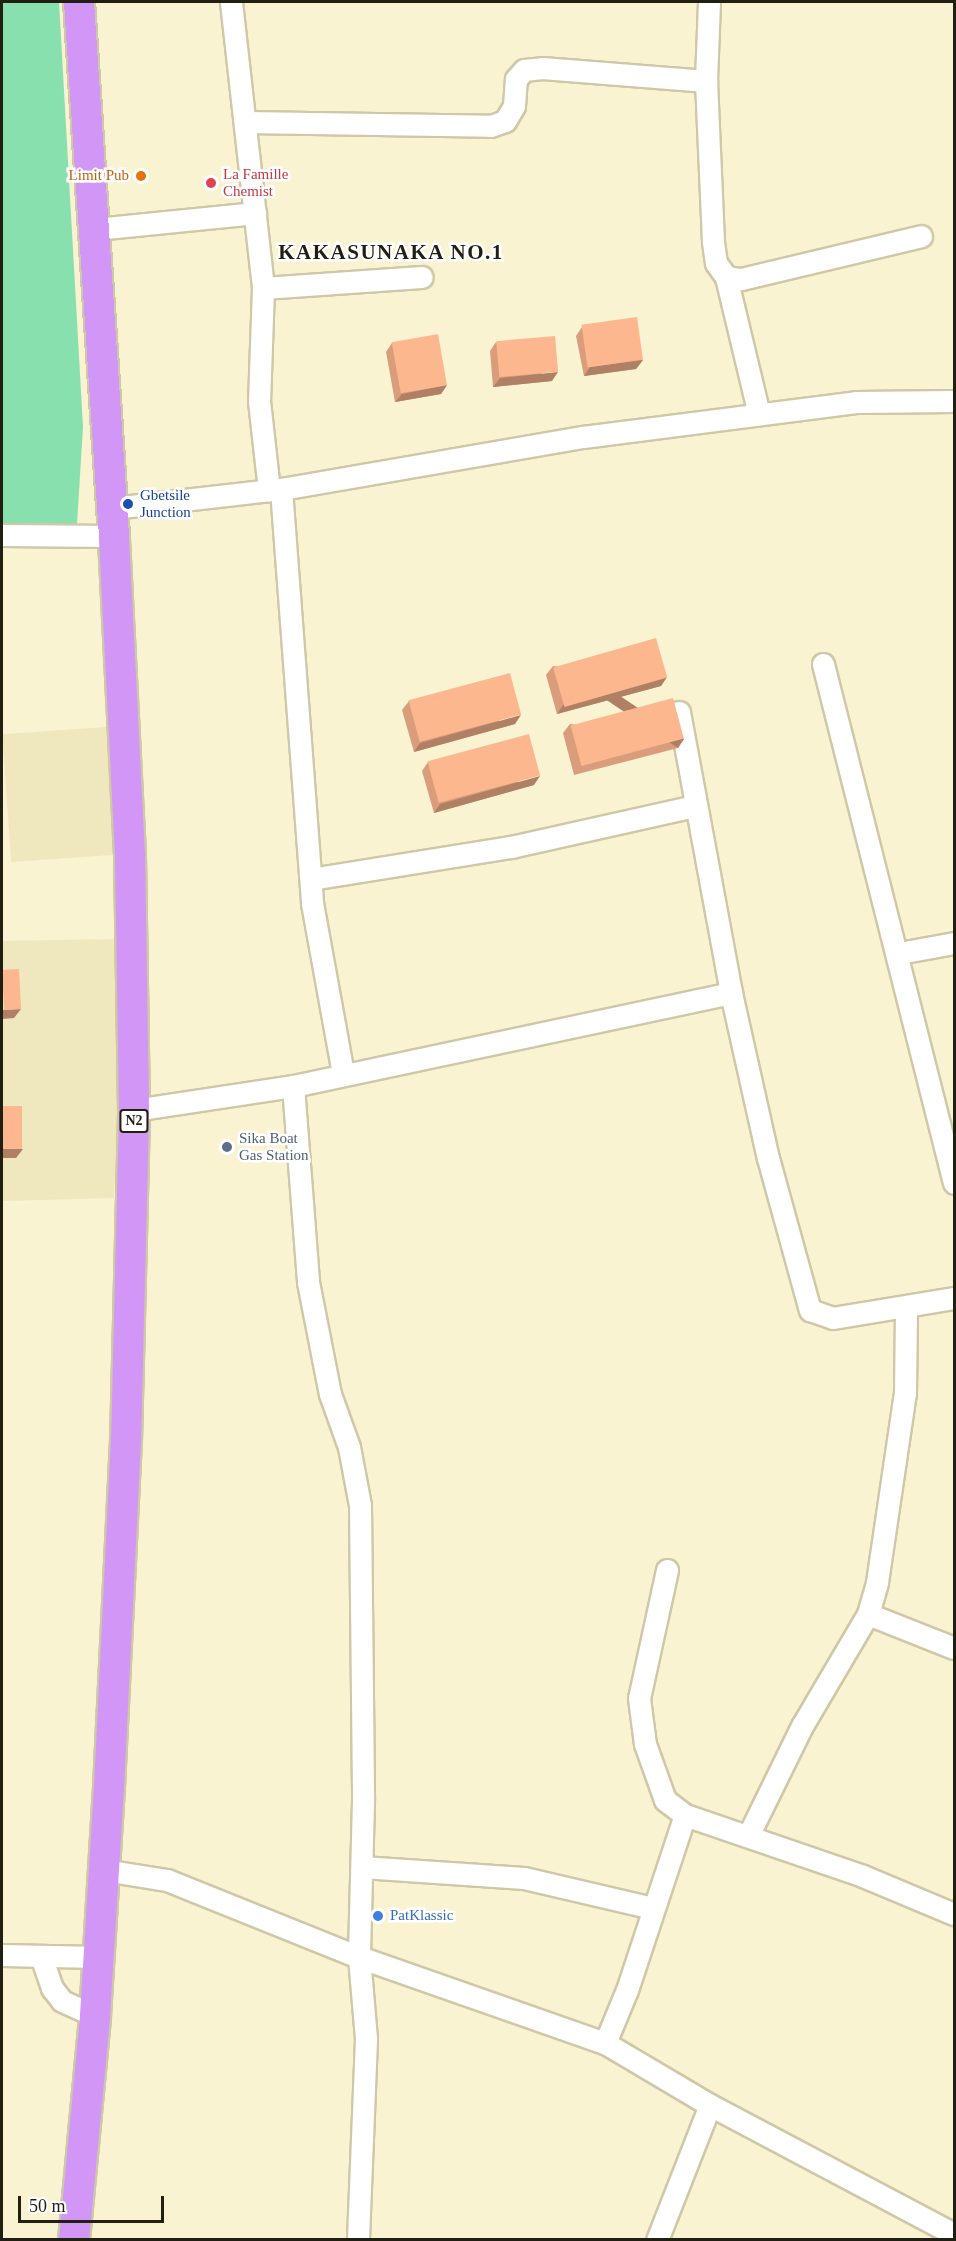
<!DOCTYPE html>
<style>
body{margin:0}
#map{position:relative;width:956px;height:2241px;overflow:hidden;background:#faf3d1;font-family:Georgia,serif}
div>[style]{position:absolute}
[style*='--x']{left:calc(var(--x)*1px);top:calc(var(--y)*1px);width:calc(var(--w)*1px);rotate:calc(var(--a)*1deg)}
.built>*{inset:0;background:#efe7bd;transform-origin:0 0}
.green>*{inset:0;background:#88e0ae}
.roads{filter:drop-shadow(2px 0 #cfc8a8) drop-shadow(-2px 0 #cfc8a8) drop-shadow(0 2px #cfc8a8) drop-shadow(0 -2px #cfc8a8)}
.minor>*{height:21px;margin:-10.5px;padding:0 10.5px;transform-origin:10.5px;border-radius:10.5px;background:#fff}
.highway>*{height:30px;margin:-15px;padding:0 15px;transform-origin:15px;border-radius:15px;background:#d296f6}
.wall>*{inset:0;background:#d99d7b}
.shaded-wall>*{inset:0;background:#b08064;transform-origin:0 0}
.building>*{inset:0;background:#fcb78f;transform-origin:0 0}
.dots>*{width:16px;height:16px;translate:-50% -50%;box-sizing:border-box;border:3px solid #fff;border-radius:50%}
span{translate:-50% -50%;white-space:nowrap;text-align:center;line-height:1.15;-webkit-text-stroke:5px #fff;paint-order:stroke}
.shield-label span{padding:2px 4px;background:#fff;border:2px solid;border-radius:4px;-webkit-text-stroke-width:0}
.shield-label{font-size:14px;color:#211e12;font-weight:700}
.health-label{font-size:15px;color:#be3a42}
.left{translate:0 -50%;text-align:left}
.food-label{font-size:15px;color:#c56008}
.right{translate:-100% -50%;text-align:right}
.transit-label{font-size:15px;color:#164399}
.service-label{font-size:15px;color:#4e5e75}
.shop-label{font-size:15px;color:#366cbe}
.district-label{font-size:21px;color:#211e12;font-weight:700;letter-spacing:1.5px}
.frame{position:absolute;inset:0;border:3px solid #211e12;pointer-events:none}
.scale{position:absolute;left:18px;top:2196px;width:146px;height:27px;box-sizing:border-box;border:3px solid #211e12;border-top:0;padding-left:8px;font-size:18px;line-height:21px;white-space:nowrap;color:#211e12;-webkit-text-stroke:4px #fff;paint-order:stroke}
</style>
<div id="map">
<div class="built">
<div style="left:106px;top:727px;width:128px;height:104px;rotate:86deg"></div>
<div style="clip-path:polygon(116px 939px,121px 1058px,114px 1198px,2px 1201px,2px 941px)"></div>
</div>
<div class="green">
<div style="clip-path:polygon(2px 2px,59px 2px,83px 427px,77px 524px,2px 524px)"></div>
</div>
<div class="roads">
<div class="minor">
<div style="--x:231;--y:2;--w:288;--a:83.6"></div>
<div style="--x:263;--y:288;--w:159;--a:-4"></div>
<div style="--x:709;--y:2;--w:79;--a:92.2"></div>
<div style="--x:706;--y:81;--w:161;--a:87.5"></div>
<div style="--x:713;--y:242;--w:21;--a:82"></div>
<div style="--x:716;--y:263;--w:17;--a:54"></div>
<div style="--x:726;--y:277;--w:15;--a:8"></div>
<div style="--x:741;--y:279;--w:185;--a:-13.4"></div>
<div style="--x:245;--y:122;--w:246;--a:0.9"></div>
<div style="--x:491;--y:126;--w:15;--a:-20"></div>
<div style="--x:505;--y:121;--w:17;--a:-59"></div>
<div style="--x:514;--y:106;--w:27;--a:-86"></div>
<div style="--x:516;--y:79;--w:12;--a:-48"></div>
<div style="--x:524;--y:70;--w:18;--a:-6"></div>
<div style="--x:542;--y:68;--w:165;--a:4.5"></div>
<div style="--x:96;--y:229;--w:160;--a:-5.7"></div>
<div style="--x:726;--y:277;--w:141;--a:76.5"></div>
<div style="--x:263;--y:288;--w:113;--a:92"></div>
<div style="--x:259;--y:401;--w:90;--a:83.6"></div>
<div style="--x:281;--y:489;--w:415;--a:85.7"></div>
<div style="--x:312;--y:903;--w:174;--a:79.7"></div>
<div style="--x:113;--y:508;--w:169;--a:-6.5"></div>
<div style="--x:281;--y:489;--w:306;--a:-9.8"></div>
<div style="--x:583;--y:437;--w:275;--a:-7.3"></div>
<div style="--x:856;--y:402;--w:98;--a:-0.6"></div>
<div style="--x:2;--y:535;--w:112;--a:0.5"></div>
<div style="--x:823;--y:664;--w:535;--a:75.83"></div>
<div style="--x:679;--y:712;--w:286;--a:79.5"></div>
<div style="--x:731;--y:993;--w:169;--a:77.4"></div>
<div style="--x:768;--y:1158;--w:158;--a:74.6"></div>
<div style="--x:810;--y:1310;--w:24;--a:19"></div>
<div style="--x:833;--y:1318;--w:123;--a:-9.4"></div>
<div style="--x:311;--y:879;--w:203;--a:-9.1"></div>
<div style="--x:511;--y:847;--w:189;--a:-12.6"></div>
<div style="--x:899;--y:953;--w:56;--a:-10.3"></div>
<div style="--x:293;--y:1086;--w:197;--a:85.6"></div>
<div style="--x:308;--y:1282;--w:114;--a:78.9"></div>
<div style="--x:330;--y:1394;--w:56;--a:70.3"></div>
<div style="--x:349;--y:1447;--w:59;--a:79.3"></div>
<div style="--x:360;--y:1505;--w:296;--a:89.4"></div>
<div style="--x:363;--y:1801;--w:156;--a:91.5"></div>
<div style="--x:359;--y:1957;--w:82;--a:85.1"></div>
<div style="--x:366;--y:2039;--w:201;--a:92.3"></div>
<div style="--x:134;--y:1110;--w:161;--a:-8.6"></div>
<div style="--x:293;--y:1086;--w:448;--a:-12"></div>
<div style="--x:667;--y:1570;--w:131;--a:102.3"></div>
<div style="--x:639;--y:1698;--w:46;--a:82.6"></div>
<div style="--x:645;--y:1744;--w:59;--a:70.3"></div>
<div style="--x:665;--y:1800;--w:25;--a:37"></div>
<div style="--x:685;--y:1815;--w:188;--a:18.9"></div>
<div style="--x:863;--y:1876;--w:99;--a:22.7"></div>
<div style="--x:868;--y:1614;--w:92;--a:21.6"></div>
<div style="--x:748;--y:1836;--w:123;--a:-63.9"></div>
<div style="--x:802;--y:1726;--w:130;--a:-59.5"></div>
<div style="--x:868;--y:1614;--w:33;--a:-74"></div>
<div style="--x:877;--y:1582;--w:191;--a:-81.6"></div>
<div style="--x:905;--y:1393;--w:84;--a:-89.3"></div>
<div style="--x:362;--y:1867;--w:162;--a:3.9"></div>
<div style="--x:524;--y:1878;--w:132;--a:13.1"></div>
<div style="--x:104;--y:1870;--w:64;--a:9"></div>
<div style="--x:167;--y:1880;--w:207;--a:21.9"></div>
<div style="--x:359;--y:1957;--w:261;--a:19.3"></div>
<div style="--x:605;--y:2043;--w:122;--a:30.6"></div>
<div style="--x:710;--y:2105;--w:276;--a:27.9"></div>
<div style="--x:2;--y:1955;--w:96;--a:1.2"></div>
<div style="--x:41;--y:1956;--w:34;--a:71"></div>
<div style="--x:52;--y:1988;--w:16;--a:52"></div>
<div style="--x:62;--y:2001;--w:36;--a:24"></div>
<div style="--x:605;--y:2043;--w:57;--a:-67.5"></div>
<div style="--x:627;--y:1990;--w:184;--a:-71.7"></div>
<div style="--x:657;--y:2240;--w:145;--a:-68.6"></div>
</div>
<div class="highway">
<div style="--x:74;--y:2240;--w:225;--a:-84.6"></div>
<div style="--x:95;--y:2016;--w:229;--a:-86.5"></div>
<div style="--x:109;--y:1787;--w:345;--a:-87.2"></div>
<div style="--x:126;--y:1442;--w:332;--a:-88.6"></div>
<div style="--x:134;--y:1110;--w:255;--a:-90.9"></div>
<div style="--x:130;--y:855;--w:319;--a:-92.9"></div>
<div style="--x:114;--y:536;--w:535;--a:-93.75"></div>
</div>
</div>
<div class="wall">
<div style="clip-path:polygon(582px 327px,643px 360px,636px 369px,584px 376px,576px 336px)"></div>
<div style="clip-path:polygon(496px 342px,552px 381px,493px 387px,490px 351px)"></div>
<div style="clip-path:polygon(392px 343px,447px 385px,441px 394px,395px 402px,386px 352px)"></div>
<div style="clip-path:polygon(553px 666px,667px 677px,661px 686px,557px 714px,546px 675px)"></div>
<div style="clip-path:polygon(409px 701px,515px 724px,414px 752px,402px 710px)"></div>
<div style="clip-path:polygon(570px 724px,684px 739px,678px 748px,574px 775px,563px 733px)"></div>
<div style="clip-path:polygon(428px 762px,534px 785px,434px 813px,422px 771px)"></div>
</div>
<div class="shaded-wall">
<div style="clip-path:polygon(643px 360px,636px 369px,584px 376px,590px 367px)"></div>
<div style="clip-path:polygon(558px 372px,552px 381px,493px 387px,500px 378px)"></div>
<div style="clip-path:polygon(447px 385px,441px 394px,395px 402px,402px 394px)"></div>
<div style="clip-path:polygon(667px 677px,661px 686px,557px 714px,563px 705px)"></div>
<div style="clip-path:polygon(521px 715px,515px 724px,414px 752px,420px 743px)"></div>
<div style="left:684px;top:739px;width:11px;height:107px;rotate:124deg"></div>
<div style="clip-path:polygon(540px 776px,534px 785px,434px 813px,440px 804px)"></div>
<div style="clip-path:polygon(21px 1009px,14px 1018px,2px 1019px,2px 1010px)"></div>
<div style="clip-path:polygon(2px 1149px,23px 1149px,16px 1158px,2px 1158px)"></div>
</div>
<div class="building">
<div style="left:637px;top:317px;width:43px;height:56px;rotate:82deg"></div>
<div style="left:438px;top:334px;width:52px;height:47px;rotate:80deg"></div>
<div style="left:555px;top:336px;width:36px;height:59px;rotate:85deg"></div>
<div style="left:656px;top:638px;width:41px;height:107px;rotate:74deg"></div>
<div style="left:510px;top:673px;width:43px;height:105px;rotate:75deg"></div>
<div style="left:673px;top:698px;width:42px;height:106px;rotate:75deg"></div>
<div style="left:529px;top:734px;width:43px;height:105px;rotate:75deg"></div>
<div style="left:19px;top:969px;width:40px;height:17px;rotate:87deg"></div>
<div style="left:2px;top:1106px;width:20px;height:43px"></div>
</div>
<div class="dots">
<div style="left:141px;top:176px;background:#e8710a"></div>
<div style="left:211px;top:183px;background:#e0444e"></div>
<div style="left:128px;top:504px;background:#1a4fb4"></div>
<div style="left:227px;top:1147px;background:#5c6f8a"></div>
<div style="left:378px;top:1916px;background:#3f7fe0"></div>
</div>
<div class="shield-label">
<span style="left:134px;top:1121px">N2</span>
</div>
<div class="health-label">
<span class="left" style="left:223px;top:183px">La Famille<br>Chemist</span>
</div>
<div class="food-label">
<span class="right" style="left:129px;top:176px">Limit Pub</span>
</div>
<div class="transit-label">
<span class="left" style="left:140px;top:504px">Gbetsile<br>Junction</span>
</div>
<div class="service-label">
<span class="left" style="left:239px;top:1147px">Sika Boat<br>Gas Station</span>
</div>
<div class="shop-label">
<span class="left" style="left:390px;top:1916px">PatKlassic</span>
</div>
<div class="district-label">
<span style="left:391px;top:252px">KAKASUNAKA NO.1</span>
</div>
<div class="frame"></div>
<div class="scale">50 m</div>
</div>
